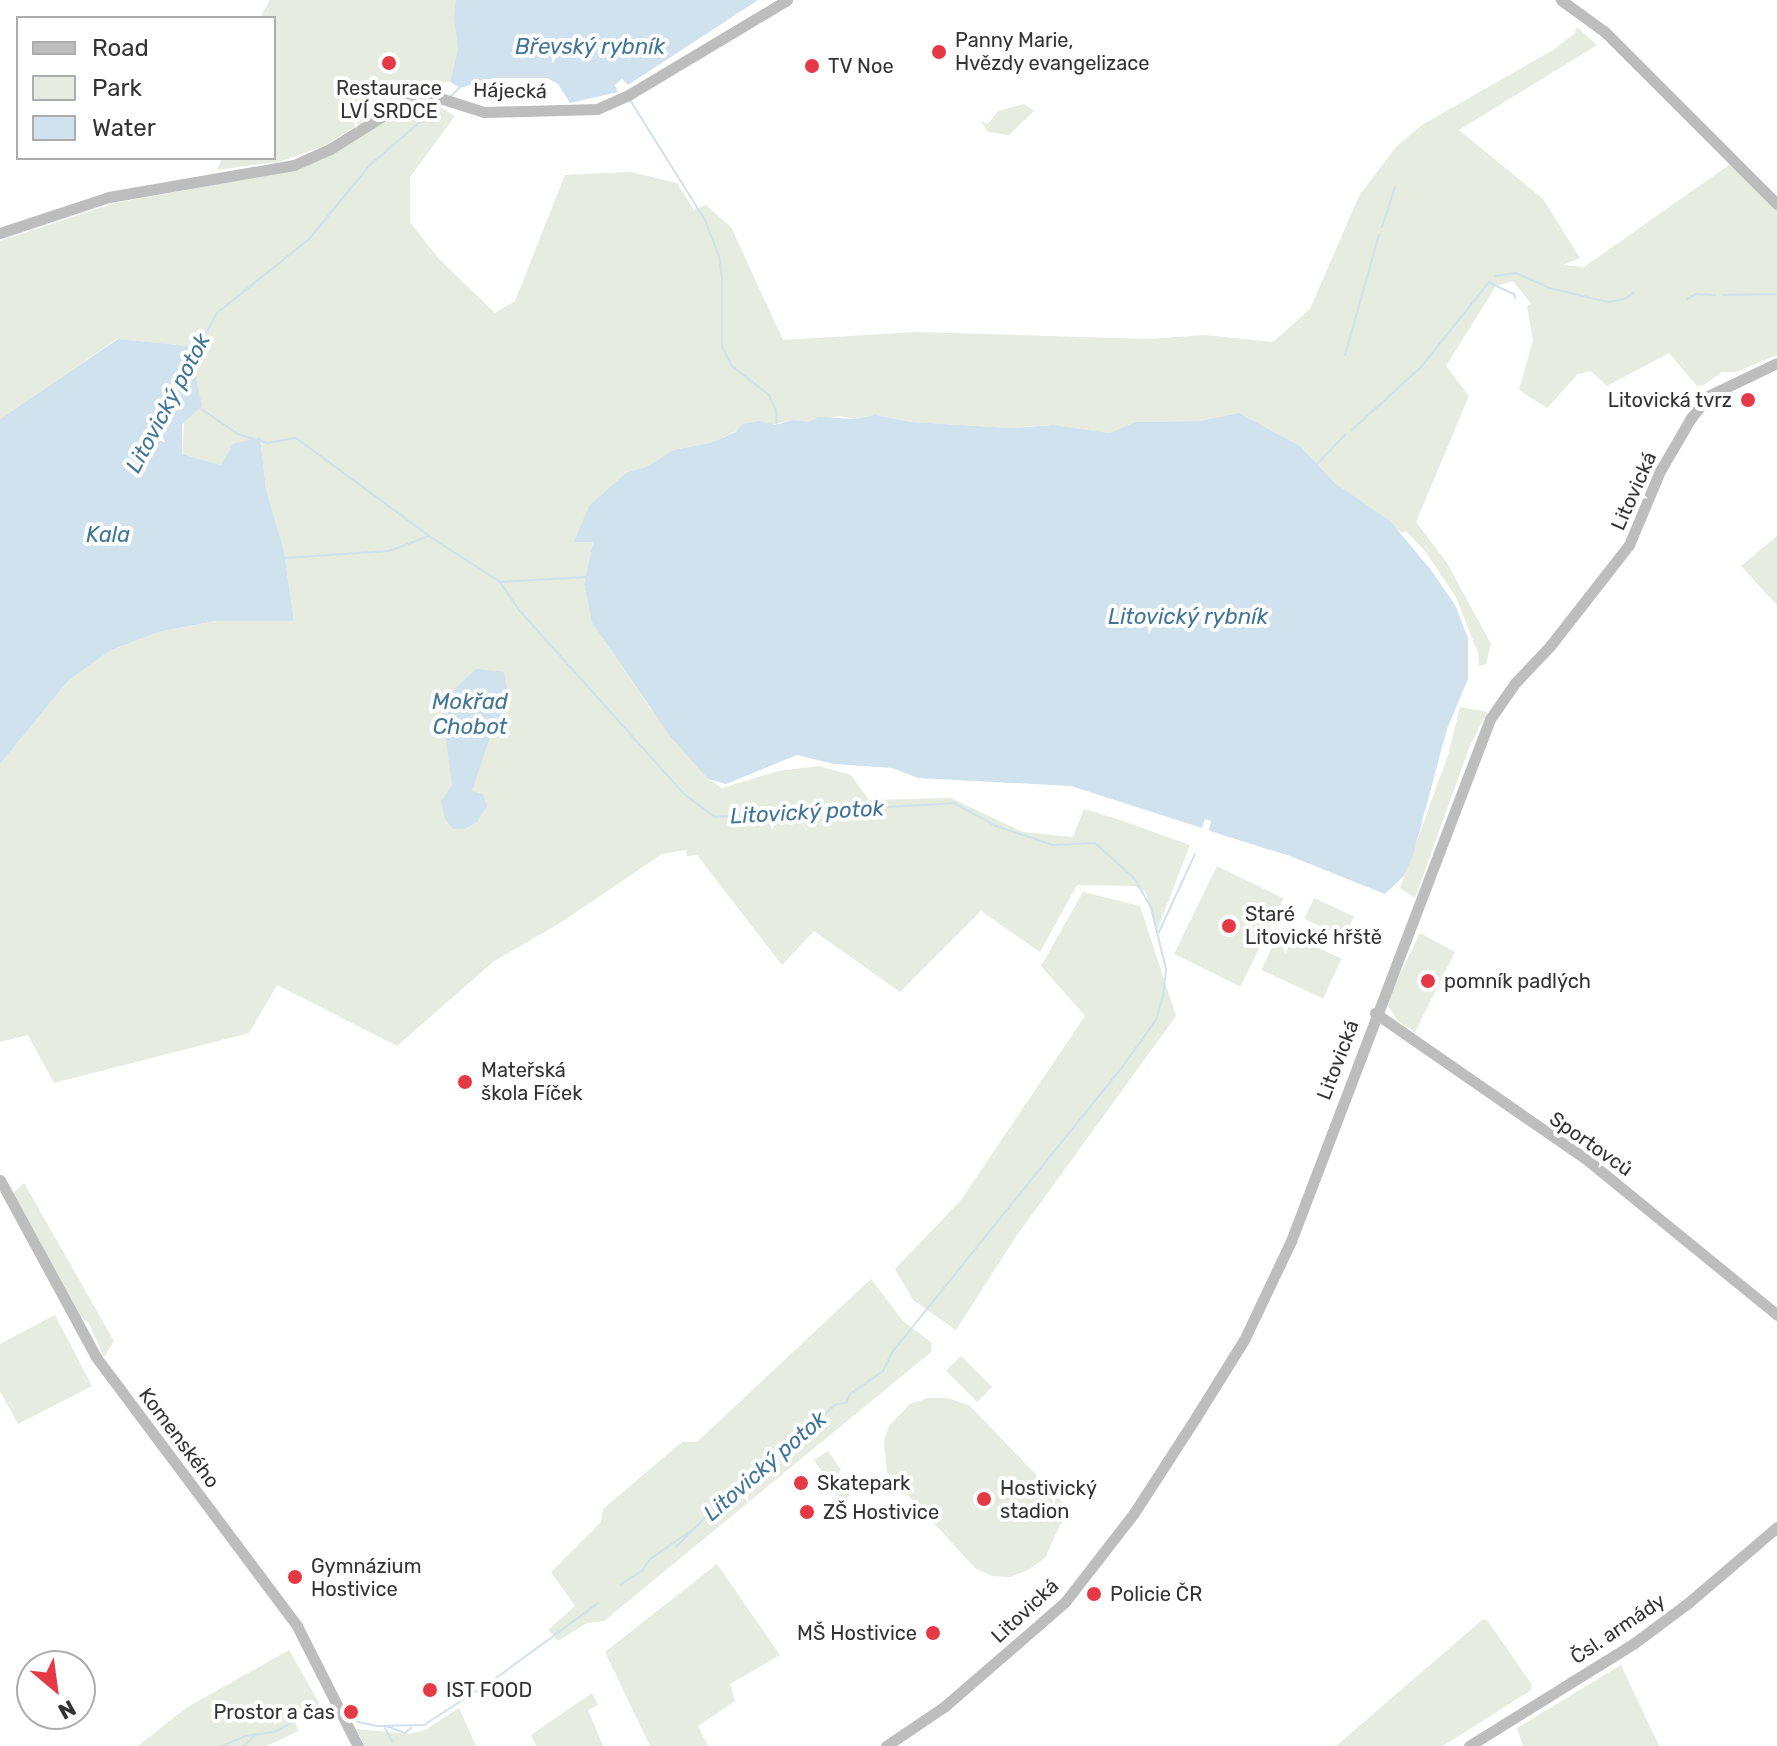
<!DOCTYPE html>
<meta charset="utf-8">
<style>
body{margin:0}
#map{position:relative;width:1777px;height:1746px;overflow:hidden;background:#fff;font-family:Rubik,sans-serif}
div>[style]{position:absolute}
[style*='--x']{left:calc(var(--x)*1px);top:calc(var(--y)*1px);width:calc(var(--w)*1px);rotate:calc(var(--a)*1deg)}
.green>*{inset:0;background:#e6ecdf;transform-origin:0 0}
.water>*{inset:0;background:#cfe2ee}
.stream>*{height:2px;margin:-1px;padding:0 1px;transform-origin:1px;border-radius:1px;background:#cfe2ee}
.secondary>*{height:11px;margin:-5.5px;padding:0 5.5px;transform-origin:5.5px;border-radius:5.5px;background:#bdbdbd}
.dots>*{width:22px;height:22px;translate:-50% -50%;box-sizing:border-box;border:4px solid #fff;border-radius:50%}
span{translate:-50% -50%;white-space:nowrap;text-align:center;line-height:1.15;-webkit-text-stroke:8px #fff;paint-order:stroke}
.poi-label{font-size:20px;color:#333}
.left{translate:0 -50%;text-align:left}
.right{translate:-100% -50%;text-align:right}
.street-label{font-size:20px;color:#333}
.water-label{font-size:22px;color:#3f7597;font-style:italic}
.legend{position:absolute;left:16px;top:16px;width:260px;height:144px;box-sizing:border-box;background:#fff;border:2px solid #adadad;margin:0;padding:10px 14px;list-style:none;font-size:24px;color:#333}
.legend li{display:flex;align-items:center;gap:16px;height:40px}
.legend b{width:40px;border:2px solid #adadad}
.north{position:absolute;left:16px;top:1650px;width:80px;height:80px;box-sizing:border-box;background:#fff;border:2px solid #adadad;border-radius:50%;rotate:151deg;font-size:22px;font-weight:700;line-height:32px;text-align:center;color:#333}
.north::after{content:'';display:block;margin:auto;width:28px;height:36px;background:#e63946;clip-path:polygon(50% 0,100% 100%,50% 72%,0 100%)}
</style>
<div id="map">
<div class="green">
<div style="clip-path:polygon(270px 0,456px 0,458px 48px,450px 82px,425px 82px,326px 145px,282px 161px,217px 170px,222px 158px,274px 158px,274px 18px,260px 18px)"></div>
<div style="clip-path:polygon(1577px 27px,1597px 45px,1459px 130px,1543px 199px,1580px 258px,1563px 265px,1584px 267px,1732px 163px,1777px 210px,1777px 355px,1736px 372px,1722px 372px,1704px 385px,1697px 386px,1669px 353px,1607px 386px,1591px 371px,1578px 374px,1547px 408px,1519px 390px,1533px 340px,1527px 307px,1531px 304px,1513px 281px,1496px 286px,1446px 366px,1469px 396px,1416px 522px,1447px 563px,1491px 644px,1486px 664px,1479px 666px,1478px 653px,1456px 597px,1425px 551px,1406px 531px,1402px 533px,1336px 484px,1300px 446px,1239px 413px,1199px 421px,1135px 422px,1110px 433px,1050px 425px,1011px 428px,911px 422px,875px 415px,854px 419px,839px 416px,809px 423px,792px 420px,771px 425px,759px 421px,710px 443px,673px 450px,646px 467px,626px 472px,575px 541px,593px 542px,584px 584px,592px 623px,650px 708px,708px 779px,722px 788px,778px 771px,819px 766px,851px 775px,869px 800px,951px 798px,1023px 832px,1073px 837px,1084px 809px,1117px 819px,1190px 845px,1156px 933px,1146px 893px,1135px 886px,1077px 885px,1040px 952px,981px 911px,900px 992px,814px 931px,782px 965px,697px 855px,687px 856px,686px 850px,662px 854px,560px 923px,493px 962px,397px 1046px,277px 985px,249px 1033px,54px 1083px,28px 1035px,0 1042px,0 764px,69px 680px,111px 650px,159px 632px,216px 621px,294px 620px,284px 551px,266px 489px,260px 437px,221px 465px,182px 454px,189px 346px,117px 339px,0 419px,0 241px,115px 203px,295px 170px,413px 99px,424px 98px,455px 116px,410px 177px,410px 222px,439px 259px,495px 313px,515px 301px,565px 175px,631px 172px,677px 183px,694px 210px,706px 205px,731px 227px,783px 340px,916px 332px,1149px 339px,1204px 335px,1273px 342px,1310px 309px,1359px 196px,1396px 147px,1422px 125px,1553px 50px,1574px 34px)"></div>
<div style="clip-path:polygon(1024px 104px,1034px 111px,1009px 135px,988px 132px,981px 121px,988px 124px,998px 111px)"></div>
<div style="clip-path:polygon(1777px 536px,1777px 605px,1741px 566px)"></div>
<div style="clip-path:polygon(1460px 707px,1487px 712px,1469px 748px,1415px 898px,1400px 888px,1448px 755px)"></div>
<div style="left:1217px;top:866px;width:74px;height:98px;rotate:26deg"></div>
<div style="clip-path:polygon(1083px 892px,1140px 906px,1176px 1016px,1015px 1238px,956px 1330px,913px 1300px,895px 1269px,961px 1200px,1085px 1016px,1041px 966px)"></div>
<div style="left:1314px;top:898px;width:44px;height:23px;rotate:25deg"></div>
<div style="left:1280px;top:930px;width:68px;height:44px;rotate:25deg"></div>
<div style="clip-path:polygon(1420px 933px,1455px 952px,1415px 1032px,1398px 1021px,1386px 1003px)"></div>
<div style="clip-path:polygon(24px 1183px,114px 1341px,104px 1357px,89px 1323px,77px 1314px,12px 1194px)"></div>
<div style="clip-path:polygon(871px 1279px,903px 1321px,932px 1343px,931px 1352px,604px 1621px,587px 1623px,558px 1641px,548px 1630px,575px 1606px,551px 1572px,601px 1522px,603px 1509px,682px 1442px,697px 1442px)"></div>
<div style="clip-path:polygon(55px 1315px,92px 1386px,18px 1424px,0 1391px,0 1344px)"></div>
<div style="left:961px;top:1356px;width:44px;height:21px;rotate:45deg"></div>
<div style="clip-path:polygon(928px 1398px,947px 1398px,969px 1405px,1072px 1512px,1060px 1525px,1045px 1558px,1028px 1570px,1010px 1577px,992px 1576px,975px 1568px,887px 1472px,884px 1441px,889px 1426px,910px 1404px)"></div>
<div style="clip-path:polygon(828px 1451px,841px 1470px,837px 1474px,851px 1495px,842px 1501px,814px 1460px)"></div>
<div style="clip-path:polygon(717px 1564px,780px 1655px,730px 1684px,735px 1701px,698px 1726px,708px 1746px,650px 1746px,605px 1652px)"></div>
<div style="clip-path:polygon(1482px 1620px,1487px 1620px,1532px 1685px,1531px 1690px,1443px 1746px,1336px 1746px)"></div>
<div style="clip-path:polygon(289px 1650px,323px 1710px,305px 1712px,294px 1718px,298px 1731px,267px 1746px,138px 1746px,186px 1708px)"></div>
<div style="clip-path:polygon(1621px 1665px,1659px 1746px,1523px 1746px,1517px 1728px)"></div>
<div style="clip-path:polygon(592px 1693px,598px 1705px,588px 1710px,603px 1746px,536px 1746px,531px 1735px)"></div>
<div style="clip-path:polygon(459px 1708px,476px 1746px,365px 1746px,356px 1729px,410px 1734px,425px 1730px)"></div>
</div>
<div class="water">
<div style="clip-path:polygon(456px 0,758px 0,628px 85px,622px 79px,615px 85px,618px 92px,570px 103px,558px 84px,547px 78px,494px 78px,460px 88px,450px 82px,458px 48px,454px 18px)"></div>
<div style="clip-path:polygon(118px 339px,189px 346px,202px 406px,182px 424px,182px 454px,221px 465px,233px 444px,260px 437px,266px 489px,284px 551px,294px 621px,215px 621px,159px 632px,111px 650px,69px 680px,0 764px,0 419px)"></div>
<div style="clip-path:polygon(1239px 413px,1300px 446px,1336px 484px,1390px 521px,1431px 570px,1455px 605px,1468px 638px,1468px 679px,1447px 729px,1413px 855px,1404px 876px,1385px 894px,1290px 856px,1213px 832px,1209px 830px,1211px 821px,1205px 819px,1202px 828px,1071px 786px,918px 778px,892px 768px,834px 764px,797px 755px,726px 784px,708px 779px,670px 736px,592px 623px,584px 584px,593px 542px,574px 542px,589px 506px,627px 472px,646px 467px,673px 450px,710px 443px,736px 432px,743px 424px,759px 421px,776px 425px,792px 420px,809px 422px,818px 417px,854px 419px,875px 415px,911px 422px,1011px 428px,1053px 425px,1110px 433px,1135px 422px,1199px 421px)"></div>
<div style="clip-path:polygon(476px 669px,504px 672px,509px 698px,490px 737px,472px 791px,483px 794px,487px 806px,477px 822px,465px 829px,453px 829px,445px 819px,441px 801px,452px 785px,441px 702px)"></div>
</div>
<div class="stream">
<div style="--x:450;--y:97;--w:14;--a:-45"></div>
<div style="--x:630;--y:100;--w:142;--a:58"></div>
<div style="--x:705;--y:220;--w:39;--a:69"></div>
<div style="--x:719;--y:256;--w:22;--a:82"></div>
<div style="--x:722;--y:278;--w:69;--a:90"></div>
<div style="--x:722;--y:347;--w:21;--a:62"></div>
<div style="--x:732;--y:366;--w:47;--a:38.1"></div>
<div style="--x:769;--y:395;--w:17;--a:65"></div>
<div style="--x:776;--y:410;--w:17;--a:87"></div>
<div style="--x:1382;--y:227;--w:42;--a:-72"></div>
<div style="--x:1495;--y:276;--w:21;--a:-8"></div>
<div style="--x:1516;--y:273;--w:37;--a:24"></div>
<div style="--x:1550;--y:288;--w:60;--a:13.6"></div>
<div style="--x:1608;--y:302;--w:17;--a:-10"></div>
<div style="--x:1625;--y:299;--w:11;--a:-38"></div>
<div style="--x:1490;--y:283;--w:26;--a:25"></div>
<div style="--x:1514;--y:294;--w:4;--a:76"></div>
<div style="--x:1724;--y:295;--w:53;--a:-1.1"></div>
<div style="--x:1687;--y:299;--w:10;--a:-29"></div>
<div style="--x:1696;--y:294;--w:19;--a:3"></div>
<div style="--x:1345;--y:355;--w:125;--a:-74.2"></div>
<div style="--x:192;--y:359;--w:52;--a:-61.5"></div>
<div style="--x:217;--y:313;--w:118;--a:-38.8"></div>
<div style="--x:309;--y:239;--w:96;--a:-50.5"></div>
<div style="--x:370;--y:165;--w:95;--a:-40.7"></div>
<div style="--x:200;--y:408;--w:46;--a:34.4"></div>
<div style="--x:238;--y:434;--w:16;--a:18"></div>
<div style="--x:1352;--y:430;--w:93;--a:-42.4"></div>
<div style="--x:1421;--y:367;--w:109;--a:-51.3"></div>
<div style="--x:259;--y:440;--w:9;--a:21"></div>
<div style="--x:267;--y:443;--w:29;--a:-10"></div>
<div style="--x:296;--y:438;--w:164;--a:36.3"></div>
<div style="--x:1315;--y:466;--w:43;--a:-45.9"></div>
<div style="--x:284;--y:558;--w:105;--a:-3.8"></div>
<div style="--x:389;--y:551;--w:43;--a:-20.6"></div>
<div style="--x:429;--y:536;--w:85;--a:32.9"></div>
<div style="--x:500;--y:582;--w:34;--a:56"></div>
<div style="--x:519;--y:610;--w:247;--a:48.1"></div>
<div style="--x:684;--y:794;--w:38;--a:37"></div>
<div style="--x:714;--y:817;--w:240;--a:-3.3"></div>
<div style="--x:954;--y:803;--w:48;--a:28.7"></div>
<div style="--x:996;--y:826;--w:60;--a:18.4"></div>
<div style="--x:1053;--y:845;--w:42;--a:-2.7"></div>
<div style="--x:1095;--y:843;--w:52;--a:41.9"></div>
<div style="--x:1134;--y:878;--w:34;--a:60"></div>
<div style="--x:1151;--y:907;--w:64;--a:76.4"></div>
<div style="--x:1166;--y:969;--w:27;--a:96"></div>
<div style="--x:1163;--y:996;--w:25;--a:106"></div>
<div style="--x:1156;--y:1020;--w:57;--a:125.7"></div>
<div style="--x:1123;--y:1066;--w:368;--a:128.9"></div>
<div style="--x:892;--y:1352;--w:21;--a:115"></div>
<div style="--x:883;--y:1371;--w:40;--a:145.1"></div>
<div style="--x:850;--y:1394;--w:9;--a:111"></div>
<div style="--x:847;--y:1402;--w:12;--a:166"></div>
<div style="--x:835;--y:1405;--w:90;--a:137.3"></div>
<div style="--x:769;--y:1466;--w:31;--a:149"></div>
<div style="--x:742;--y:1482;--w:23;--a:119"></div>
<div style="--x:731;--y:1502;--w:25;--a:153"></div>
<div style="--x:709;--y:1513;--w:21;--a:133"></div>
<div style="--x:695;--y:1528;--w:55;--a:145.4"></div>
<div style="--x:650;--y:1559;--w:14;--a:124"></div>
<div style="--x:642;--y:1571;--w:25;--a:148"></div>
<div style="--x:501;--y:582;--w:86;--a:-3.3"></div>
<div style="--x:1159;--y:932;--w:86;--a:-65.2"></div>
<div style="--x:740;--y:1492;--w:13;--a:-58"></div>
<div style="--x:676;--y:1547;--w:25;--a:-45"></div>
<div style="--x:349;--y:1720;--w:29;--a:12"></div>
<div style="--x:377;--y:1726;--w:47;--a:-1.2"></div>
<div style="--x:424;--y:1725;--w:81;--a:-32.9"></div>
<div style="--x:492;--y:1681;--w:132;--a:-36.3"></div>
<div style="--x:386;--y:1726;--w:20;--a:20"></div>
<div style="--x:405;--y:1733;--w:8;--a:-40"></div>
<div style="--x:385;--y:1728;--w:15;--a:62"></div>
<div style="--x:222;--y:1746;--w:26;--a:-23"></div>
<div style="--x:246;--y:1736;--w:28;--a:-8"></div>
<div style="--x:274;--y:1732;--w:35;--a:-27"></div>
<div style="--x:305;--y:1716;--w:34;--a:2"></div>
<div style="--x:244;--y:1746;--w:14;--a:-45"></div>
</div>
<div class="secondary">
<div style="--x:1561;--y:0;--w:54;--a:36"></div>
<div style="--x:1605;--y:32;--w:243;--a:45"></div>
<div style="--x:0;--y:233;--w:115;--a:-18.3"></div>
<div style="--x:109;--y:197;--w:188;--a:-9.8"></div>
<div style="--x:294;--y:165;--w:39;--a:-24"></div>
<div style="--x:330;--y:149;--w:107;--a:-32.1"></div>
<div style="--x:421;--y:92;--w:66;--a:17.6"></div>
<div style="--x:484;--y:112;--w:113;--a:-1.5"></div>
<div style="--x:597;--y:109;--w:36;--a:-24"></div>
<div style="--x:630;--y:94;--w:183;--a:-30.9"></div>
<div style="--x:1375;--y:1013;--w:257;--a:34.7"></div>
<div style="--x:1586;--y:1159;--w:247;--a:39.2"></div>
<div style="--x:0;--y:1180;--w:201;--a:61.5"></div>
<div style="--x:96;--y:1357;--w:336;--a:53.2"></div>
<div style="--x:297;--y:1626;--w:135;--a:63.1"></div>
<div style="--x:886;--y:1746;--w:71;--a:-34.1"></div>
<div style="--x:945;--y:1706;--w:159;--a:-40.9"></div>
<div style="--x:1065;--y:1602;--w:113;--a:-52.2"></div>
<div style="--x:1134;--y:1513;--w:114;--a:-57.1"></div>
<div style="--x:1196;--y:1417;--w:91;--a:-58.1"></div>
<div style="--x:1244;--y:1340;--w:110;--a:-64.6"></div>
<div style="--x:1291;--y:1241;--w:559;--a:-69.13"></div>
<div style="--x:1490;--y:719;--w:44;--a:-55.2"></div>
<div style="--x:1515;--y:683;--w:51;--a:-46.6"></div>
<div style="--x:1550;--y:646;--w:128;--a:-52"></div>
<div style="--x:1629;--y:545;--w:80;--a:-67.3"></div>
<div style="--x:1660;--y:471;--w:61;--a:-59.7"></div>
<div style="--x:1691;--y:418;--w:28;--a:-52"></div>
<div style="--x:1708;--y:396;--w:76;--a:-25.6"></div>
<div style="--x:1469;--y:1746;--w:193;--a:-31.9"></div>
<div style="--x:1633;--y:1644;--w:69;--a:-36.7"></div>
<div style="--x:1688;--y:1603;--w:117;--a:-40.5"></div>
</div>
<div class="dots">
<div style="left:939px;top:52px;background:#e63946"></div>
<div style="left:389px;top:63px;background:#e63946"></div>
<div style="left:812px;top:66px;background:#e63946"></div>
<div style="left:1748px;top:400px;background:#e63946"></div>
<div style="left:1229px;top:926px;background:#e63946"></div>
<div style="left:1428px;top:981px;background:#e63946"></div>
<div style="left:465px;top:1082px;background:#e63946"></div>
<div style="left:801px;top:1483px;background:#e63946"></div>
<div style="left:984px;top:1499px;background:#e63946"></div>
<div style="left:807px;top:1512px;background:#e63946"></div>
<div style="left:295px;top:1577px;background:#e63946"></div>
<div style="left:1094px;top:1594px;background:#e63946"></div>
<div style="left:933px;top:1633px;background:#e63946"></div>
<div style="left:430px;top:1690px;background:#e63946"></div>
<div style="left:351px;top:1712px;background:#e63946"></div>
</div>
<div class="poi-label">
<span class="left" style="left:955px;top:52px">Panny Marie,<br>Hvězdy evangelizace</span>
<span class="left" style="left:828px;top:66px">TV Noe</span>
<span style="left:389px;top:100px">Restaurace<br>LVÍ SRDCE</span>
<span class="right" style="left:1732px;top:400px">Litovická tvrz</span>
<span class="left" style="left:1245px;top:926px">Staré<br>Litovické hřště</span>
<span class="left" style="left:1444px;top:981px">pomník padlých</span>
<span class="left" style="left:481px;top:1082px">Mateřská<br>škola Fíček</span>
<span class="left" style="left:817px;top:1483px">Skatepark</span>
<span class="left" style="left:1000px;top:1500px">Hostivický<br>stadion</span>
<span class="left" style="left:823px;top:1512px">ZŠ Hostivice</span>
<span class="left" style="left:311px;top:1578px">Gymnázium<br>Hostivice</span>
<span class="left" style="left:1110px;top:1594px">Policie ČR</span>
<span class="right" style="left:917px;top:1633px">MŠ Hostivice</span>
<span class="left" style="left:446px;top:1690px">IST FOOD</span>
<span class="right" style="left:335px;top:1712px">Prostor a čas</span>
</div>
<div class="street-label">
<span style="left:510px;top:91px;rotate:1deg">Hájecká</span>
<span style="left:1634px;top:491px;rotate:-66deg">Litovická</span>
<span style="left:1338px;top:1060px;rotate:-69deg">Litovická</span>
<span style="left:1591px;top:1144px;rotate:35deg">Sportovců</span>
<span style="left:179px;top:1438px;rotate:53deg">Komenského</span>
<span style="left:1025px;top:1611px;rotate:-43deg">Litovická</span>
<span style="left:1618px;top:1629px;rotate:-34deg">Čsl. armády</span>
</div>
<div class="water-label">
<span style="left:590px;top:47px">Břevský rybník</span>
<span style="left:168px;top:403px;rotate:-62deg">Litovický potok</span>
<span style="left:108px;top:535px">Kala</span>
<span style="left:1188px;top:617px">Litovický rybník</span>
<span style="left:470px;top:714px">Mokřad<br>Chobot</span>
<span style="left:807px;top:812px;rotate:-3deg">Litovický potok</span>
<span style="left:765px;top:1466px;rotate:-41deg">Litovický potok</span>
</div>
<ul class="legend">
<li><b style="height:10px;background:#bdbdbd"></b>Road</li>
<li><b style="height:22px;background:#e6ecdf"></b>Park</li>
<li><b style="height:22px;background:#cfe2ee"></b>Water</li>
</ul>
<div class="north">N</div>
</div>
